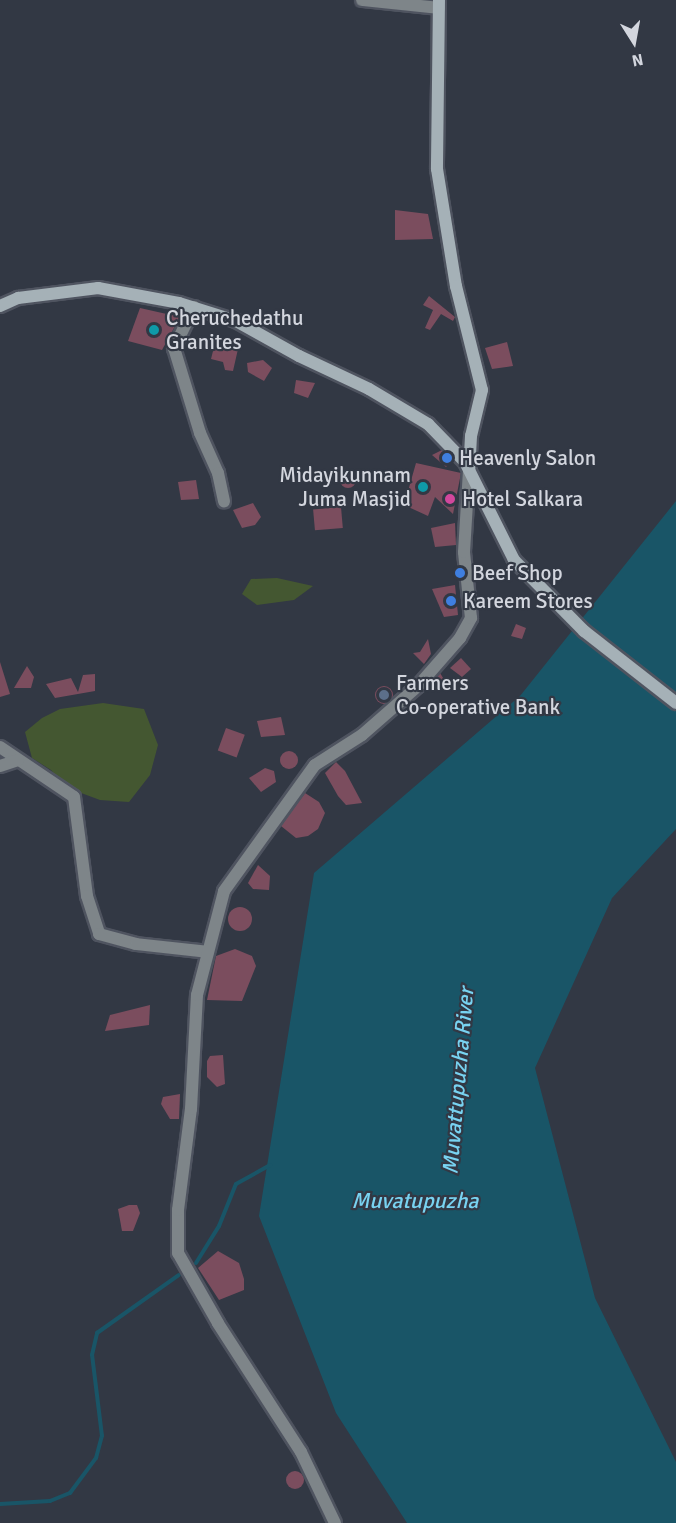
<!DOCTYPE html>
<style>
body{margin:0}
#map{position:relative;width:676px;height:1523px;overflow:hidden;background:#323844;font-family:Signika,sans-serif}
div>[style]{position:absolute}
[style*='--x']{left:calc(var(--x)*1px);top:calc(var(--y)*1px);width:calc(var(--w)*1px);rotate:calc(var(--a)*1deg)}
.green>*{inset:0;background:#445731}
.water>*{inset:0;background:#195567}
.stream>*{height:4px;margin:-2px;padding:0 2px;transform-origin:2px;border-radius:2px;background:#195567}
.building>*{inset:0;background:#7b4d5e;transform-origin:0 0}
.round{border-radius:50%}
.roads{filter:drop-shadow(2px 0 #4f5460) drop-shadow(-2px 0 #4f5460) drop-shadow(0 2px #4f5460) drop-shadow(0 -2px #4f5460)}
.street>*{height:12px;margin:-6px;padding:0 6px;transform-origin:6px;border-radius:6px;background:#7e8589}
.secondary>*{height:12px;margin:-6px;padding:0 6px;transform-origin:6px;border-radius:6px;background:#a5b1b7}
.dots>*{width:16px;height:16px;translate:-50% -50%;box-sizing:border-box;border:3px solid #323844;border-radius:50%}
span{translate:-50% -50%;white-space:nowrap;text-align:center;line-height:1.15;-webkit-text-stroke:4.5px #323844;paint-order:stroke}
.poi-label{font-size:21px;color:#d3d6de}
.left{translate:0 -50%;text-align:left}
.right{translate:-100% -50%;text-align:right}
.water-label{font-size:22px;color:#78d3f1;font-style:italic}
.north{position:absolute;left:604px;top:12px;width:60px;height:60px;-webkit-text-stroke:4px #323844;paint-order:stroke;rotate:169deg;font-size:16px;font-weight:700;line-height:24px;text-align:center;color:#d3d6de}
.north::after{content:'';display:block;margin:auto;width:21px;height:27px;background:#d3d6de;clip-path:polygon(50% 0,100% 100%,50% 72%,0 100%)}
</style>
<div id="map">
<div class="green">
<div style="clip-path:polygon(277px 578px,313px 586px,294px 600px,257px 605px,242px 594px,251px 579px)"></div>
<div style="clip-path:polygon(103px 703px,144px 709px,158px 745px,150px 775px,129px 802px,100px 800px,65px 787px,51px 770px,32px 758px,25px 732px,42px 718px,60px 709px)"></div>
</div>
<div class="water">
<div style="clip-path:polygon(676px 501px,676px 829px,612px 898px,535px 1068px,595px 1298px,676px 1462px,676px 1523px,407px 1523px,336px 1413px,259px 1216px,314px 873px,520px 696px)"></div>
</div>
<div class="stream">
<div style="--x:196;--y:1263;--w:44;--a:-58.1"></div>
<div style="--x:219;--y:1226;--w:45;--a:-68"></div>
<div style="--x:236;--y:1184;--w:39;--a:-29"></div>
<div style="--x:0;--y:1504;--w:50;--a:-3.4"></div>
<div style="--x:50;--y:1501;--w:22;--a:-22"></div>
<div style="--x:70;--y:1493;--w:44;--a:-53.4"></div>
<div style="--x:96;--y:1458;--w:23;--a:-75"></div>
<div style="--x:102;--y:1436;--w:82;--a:-97"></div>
<div style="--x:92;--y:1355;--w:23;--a:-77"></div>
<div style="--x:97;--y:1333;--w:100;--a:-35.3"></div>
</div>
<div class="building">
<div style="clip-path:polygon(395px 210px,428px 214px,433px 239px,395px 240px)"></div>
<div style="clip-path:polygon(429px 296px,455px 317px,453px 321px,441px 314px,430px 330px,425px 328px,433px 310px,423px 305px)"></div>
<div style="clip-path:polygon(140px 308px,180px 317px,162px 350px,128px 341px)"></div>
<div style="clip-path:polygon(220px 341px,238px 349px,233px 371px,225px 370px,223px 362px,211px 359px,215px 343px)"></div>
<div style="clip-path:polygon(507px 342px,513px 366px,492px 369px,485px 348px)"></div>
<div style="clip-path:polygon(263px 360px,272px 368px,264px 381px,248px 372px,247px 363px)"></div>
<div style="clip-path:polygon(296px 380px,315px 383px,308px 398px,294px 393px)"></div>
<div style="clip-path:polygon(442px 450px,452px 460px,446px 467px,432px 455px)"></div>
<div style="clip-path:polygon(416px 463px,461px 473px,453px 514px,435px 497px,428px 516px,404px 505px)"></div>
<div class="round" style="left:340px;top:472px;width:16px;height:16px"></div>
<div style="clip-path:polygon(196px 480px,199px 499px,181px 500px,178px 482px)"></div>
<div style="clip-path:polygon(253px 503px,261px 517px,255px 525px,242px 528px,233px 510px)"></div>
<div style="left:341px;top:507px;width:21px;height:28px;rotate:85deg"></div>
<div style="clip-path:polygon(455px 523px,456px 545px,435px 547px,431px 528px)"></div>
<div style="clip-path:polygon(455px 585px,458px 615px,444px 617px,432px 589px)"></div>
<div style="clip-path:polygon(516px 624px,526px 628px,522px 639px,511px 636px)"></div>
<div style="clip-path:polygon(428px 639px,431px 654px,424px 664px,413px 653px,420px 652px)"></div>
<div style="clip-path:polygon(461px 658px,471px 669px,462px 677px,450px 668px)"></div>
<div style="clip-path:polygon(0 662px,10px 694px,0 697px)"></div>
<div style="clip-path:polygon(27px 666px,34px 677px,31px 688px,14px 688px)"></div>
<div style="clip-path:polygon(440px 673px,445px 681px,436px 684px,433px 682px)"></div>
<div style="clip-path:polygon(95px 674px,95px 691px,55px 698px,46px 684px,71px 678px,78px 692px,83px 675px)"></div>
<div class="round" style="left:375px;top:686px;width:18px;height:18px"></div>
<div style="clip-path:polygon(281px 717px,285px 735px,261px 737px,257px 721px)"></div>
<div style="left:226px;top:728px;width:20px;height:24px;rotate:20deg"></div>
<div class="round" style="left:280px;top:751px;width:18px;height:18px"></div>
<div style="clip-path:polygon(336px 762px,345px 771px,362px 803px,346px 805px,338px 796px,325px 773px)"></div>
<div style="clip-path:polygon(265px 768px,274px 771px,276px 782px,261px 792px,249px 778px)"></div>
<div style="clip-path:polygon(305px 793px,319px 802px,325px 813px,318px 829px,308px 836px,296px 838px,281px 826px)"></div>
<div style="clip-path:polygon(258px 865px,270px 876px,269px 890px,253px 889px,248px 883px)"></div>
<div class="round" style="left:228px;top:907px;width:24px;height:24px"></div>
<div style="clip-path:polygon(235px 949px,252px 956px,256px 966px,242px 1001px,207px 1000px,216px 956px)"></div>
<div style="clip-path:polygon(150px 1005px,149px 1025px,105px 1031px,110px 1015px)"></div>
<div style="clip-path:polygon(223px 1055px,225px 1084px,217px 1087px,207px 1077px,207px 1061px,210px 1056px)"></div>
<div style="clip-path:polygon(180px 1094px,179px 1119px,170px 1119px,161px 1104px,163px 1097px)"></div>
<div style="clip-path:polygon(129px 1205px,137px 1205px,140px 1213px,133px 1231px,122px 1231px,118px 1209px)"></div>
<div style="clip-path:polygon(218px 1251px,239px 1263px,244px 1279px,244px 1290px,219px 1300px,198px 1268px)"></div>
<div class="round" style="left:286px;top:1471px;width:18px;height:18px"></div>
</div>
<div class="roads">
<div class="street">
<div style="--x:362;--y:0;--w:77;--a:5.9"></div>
<div style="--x:194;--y:307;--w:46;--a:116"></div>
<div style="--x:174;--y:348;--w:89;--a:73"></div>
<div style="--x:200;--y:433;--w:44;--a:65.8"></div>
<div style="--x:218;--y:473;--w:29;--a:78"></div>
<div style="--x:0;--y:747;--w:89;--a:34"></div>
<div style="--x:74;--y:797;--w:100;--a:82.5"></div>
<div style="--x:87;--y:896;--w:40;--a:72"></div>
<div style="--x:99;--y:934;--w:38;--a:15"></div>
<div style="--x:136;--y:944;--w:72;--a:6.3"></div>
<div style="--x:0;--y:766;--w:19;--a:-18"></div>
<div style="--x:335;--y:1523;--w:79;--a:-115.6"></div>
<div style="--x:301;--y:1452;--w:153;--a:-122.8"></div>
<div style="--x:218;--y:1323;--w:81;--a:-119.7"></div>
<div style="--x:178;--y:1253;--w:43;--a:-90"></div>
<div style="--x:178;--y:1210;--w:102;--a:-82.7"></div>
<div style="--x:191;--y:1109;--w:114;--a:-87"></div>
<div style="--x:197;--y:995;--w:107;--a:-75.4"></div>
<div style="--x:224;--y:891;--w:155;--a:-54.2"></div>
<div style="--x:315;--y:765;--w:56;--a:-32.6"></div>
<div style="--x:362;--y:735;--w:74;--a:-41.2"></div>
<div style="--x:418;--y:686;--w:64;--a:-48.8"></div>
<div style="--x:460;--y:638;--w:23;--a:-61"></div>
<div style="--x:471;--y:618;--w:66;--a:-96.1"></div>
<div style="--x:464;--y:552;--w:82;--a:-86.5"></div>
</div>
<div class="secondary">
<div style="--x:439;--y:0;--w:169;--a:90.7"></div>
<div style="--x:437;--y:169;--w:119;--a:80.8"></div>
<div style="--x:456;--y:286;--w:107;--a:76"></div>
<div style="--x:482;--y:390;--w:47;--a:103.4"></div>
<div style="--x:471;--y:436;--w:33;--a:93"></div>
<div style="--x:0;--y:306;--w:20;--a:-24"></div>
<div style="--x:18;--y:298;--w:81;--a:-7.1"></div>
<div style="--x:98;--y:288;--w:82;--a:10.5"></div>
<div style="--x:179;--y:303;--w:60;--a:17.5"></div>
<div style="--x:236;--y:321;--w:72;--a:29.1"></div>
<div style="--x:299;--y:356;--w:77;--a:25.2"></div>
<div style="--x:369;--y:389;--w:69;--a:30.7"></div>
<div style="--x:428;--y:424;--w:53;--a:45.8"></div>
<div style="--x:465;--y:462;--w:110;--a:63.4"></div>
<div style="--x:514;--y:560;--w:100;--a:45.4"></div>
<div style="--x:584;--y:631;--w:117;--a:38"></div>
</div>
</div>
<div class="dots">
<div style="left:154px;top:330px;background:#0f9aa8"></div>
<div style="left:447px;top:458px;background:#3f7fe0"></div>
<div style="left:423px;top:487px;background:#0f9aa8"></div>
<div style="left:450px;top:499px;background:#d1479c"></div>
<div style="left:460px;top:573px;background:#3f7fe0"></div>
<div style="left:451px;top:601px;background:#3f7fe0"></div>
<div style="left:384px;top:695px;background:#5c6f8a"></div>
</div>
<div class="poi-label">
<span class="left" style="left:166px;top:330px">Cheruchedathu<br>Granites</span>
<span class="left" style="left:459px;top:458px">Heavenly Salon</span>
<span class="right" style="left:411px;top:487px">Midayikunnam<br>Juma Masjid</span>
<span class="left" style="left:462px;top:499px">Hotel Salkara</span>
<span class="left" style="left:472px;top:573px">Beef Shop</span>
<span class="left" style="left:463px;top:601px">Kareem Stores</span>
<span class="left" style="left:396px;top:695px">Farmers<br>Co-operative Bank</span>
</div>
<div class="water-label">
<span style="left:458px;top:1081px;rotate:-85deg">Muvattupuzha River</span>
<span style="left:415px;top:1201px">Muvatupuzha</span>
</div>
<div class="north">N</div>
</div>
